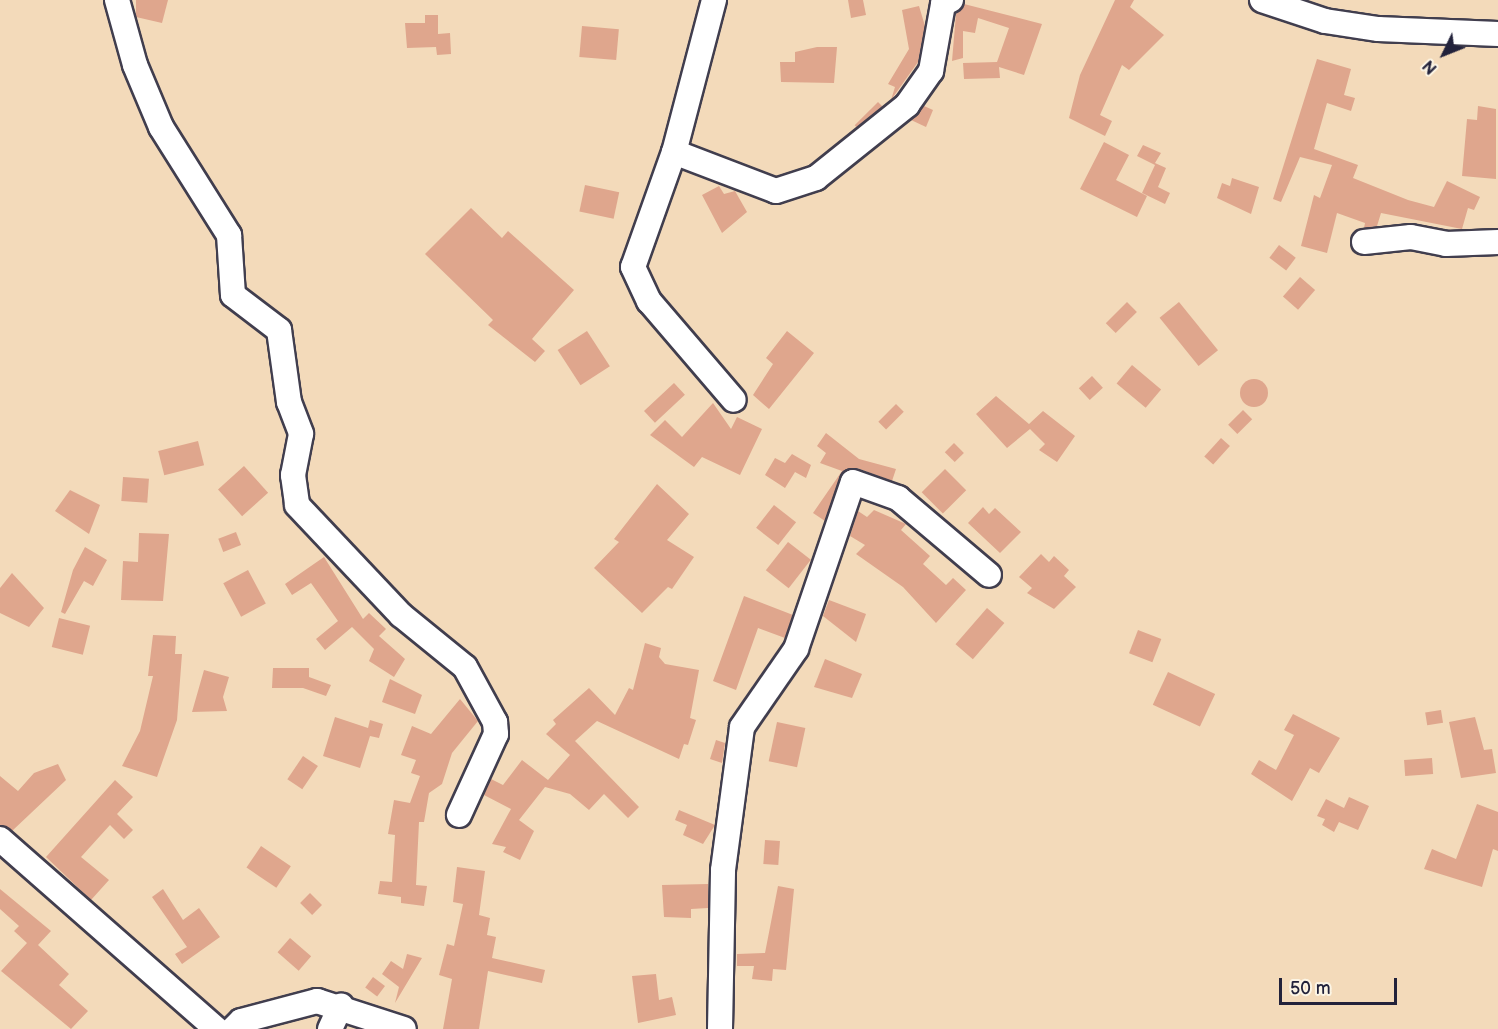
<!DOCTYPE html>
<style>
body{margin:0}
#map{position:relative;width:1498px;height:1029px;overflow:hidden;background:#f3daba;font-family:"Balsamiq Sans",sans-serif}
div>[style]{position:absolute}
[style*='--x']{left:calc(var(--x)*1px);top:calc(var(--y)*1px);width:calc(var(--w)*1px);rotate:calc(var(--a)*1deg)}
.building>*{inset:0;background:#dfa68d;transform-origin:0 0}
.round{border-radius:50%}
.roads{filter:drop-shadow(2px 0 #413e4e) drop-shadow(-2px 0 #413e4e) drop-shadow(0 2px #413e4e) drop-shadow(0 -2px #413e4e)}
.minor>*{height:24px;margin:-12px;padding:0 12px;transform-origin:12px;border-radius:12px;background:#fff}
span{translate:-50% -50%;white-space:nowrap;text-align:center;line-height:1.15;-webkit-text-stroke:4.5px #fcf5e5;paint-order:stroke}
.north{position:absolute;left:1414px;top:24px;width:60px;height:60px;-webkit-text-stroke:4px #fcf5e5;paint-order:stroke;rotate:227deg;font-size:16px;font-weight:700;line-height:24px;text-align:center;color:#22223b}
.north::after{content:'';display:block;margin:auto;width:21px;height:27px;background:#22223b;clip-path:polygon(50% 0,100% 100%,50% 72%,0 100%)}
.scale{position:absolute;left:1279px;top:978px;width:118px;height:27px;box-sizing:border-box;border:3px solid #22223b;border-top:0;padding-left:8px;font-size:18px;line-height:21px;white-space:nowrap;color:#22223b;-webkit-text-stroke:4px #fcf5e5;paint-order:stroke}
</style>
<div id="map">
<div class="building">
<div style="clip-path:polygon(136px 0,168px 0,162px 23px,136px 17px)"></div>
<div style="clip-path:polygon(848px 0,863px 0,866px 15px,851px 18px)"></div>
<div style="clip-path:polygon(1115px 0,1134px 0,1130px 7px,1164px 35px,1129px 70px,1122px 65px,1100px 115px,1112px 121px,1105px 136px,1069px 118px,1080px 75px)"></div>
<div style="clip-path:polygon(964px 4px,1042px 24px,1024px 75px,999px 67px,1000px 78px,964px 79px,963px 63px,997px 62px,1009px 28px,978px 18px,975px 33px,963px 31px,963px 58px,952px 61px,956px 14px)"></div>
<div style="clip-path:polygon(919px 6px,925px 26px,918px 62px,891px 100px,895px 87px,888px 84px,909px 49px,902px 10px)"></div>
<div style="clip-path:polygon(425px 15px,438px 15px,438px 34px,450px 33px,451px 54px,437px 55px,436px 47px,407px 48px,405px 23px,425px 23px)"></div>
<div style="left:582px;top:26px;width:37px;height:31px;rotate:5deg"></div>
<div style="clip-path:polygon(817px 47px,837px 47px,834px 83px,781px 82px,780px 62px,795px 62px,795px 52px)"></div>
<div style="clip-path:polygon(1317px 59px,1351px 69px,1344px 95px,1355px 98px,1351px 111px,1327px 103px,1314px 149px,1358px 165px,1353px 178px,1408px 200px,1434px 207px,1447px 181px,1480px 197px,1474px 210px,1468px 208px,1462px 229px,1381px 213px,1377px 226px,1364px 228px,1365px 223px,1337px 213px,1327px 253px,1301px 246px,1314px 195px,1320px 198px,1332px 165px,1300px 157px,1281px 202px,1273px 199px)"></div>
<div style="left:878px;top:102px;width:6px;height:33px;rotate:45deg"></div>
<div style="clip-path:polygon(924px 106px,933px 110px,926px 127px,911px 120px)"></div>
<div style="clip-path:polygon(1478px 106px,1496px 109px,1496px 179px,1462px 176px,1467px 119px,1477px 120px)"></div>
<div style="clip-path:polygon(1104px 142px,1129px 155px,1116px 180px,1147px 196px,1137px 217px,1080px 189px)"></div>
<div style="clip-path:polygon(1143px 145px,1161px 153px,1155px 163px,1166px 168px,1158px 187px,1170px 193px,1165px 204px,1142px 193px,1155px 165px,1137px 156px)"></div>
<div style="clip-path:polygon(1232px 178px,1259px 187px,1251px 214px,1217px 198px,1222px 183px,1230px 186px)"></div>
<div style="left:585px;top:185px;width:35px;height:27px;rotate:12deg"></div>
<div style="clip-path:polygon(719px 186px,724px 194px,735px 191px,747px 212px,722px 233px,702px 195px)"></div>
<div style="clip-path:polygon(471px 208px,502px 238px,508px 231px,574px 290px,532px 339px,545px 351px,535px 362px,488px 325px,493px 320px,425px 254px)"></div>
<div style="left:1279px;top:245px;width:21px;height:16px;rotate:37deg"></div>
<div style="left:1300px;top:277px;width:20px;height:26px;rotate:41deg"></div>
<div style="left:1127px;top:302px;width:14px;height:30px;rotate:45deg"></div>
<div style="left:1179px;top:302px;width:62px;height:25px;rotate:51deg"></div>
<div style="left:587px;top:331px;width:42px;height:35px;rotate:57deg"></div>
<div style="clip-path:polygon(787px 331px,814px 353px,769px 409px,753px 395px,773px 364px,766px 358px)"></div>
<div style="left:1132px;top:365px;width:38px;height:24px;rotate:40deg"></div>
<div style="left:1092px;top:376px;width:16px;height:18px;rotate:47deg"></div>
<div class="round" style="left:1240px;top:379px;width:28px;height:28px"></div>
<div style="left:674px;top:383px;width:16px;height:41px;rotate:47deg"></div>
<div style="clip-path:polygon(996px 396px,1029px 424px,1043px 411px,1075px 436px,1057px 462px,1039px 450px,1045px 444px,1030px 429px,1007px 448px,976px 414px)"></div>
<div style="clip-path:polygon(713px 403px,731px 429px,737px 417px,762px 429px,740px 475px,702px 457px,694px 467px,650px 435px,665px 420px,682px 437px)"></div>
<div style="left:896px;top:404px;width:11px;height:25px;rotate:45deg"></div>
<div style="left:1243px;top:410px;width:13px;height:21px;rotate:45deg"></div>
<div style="clip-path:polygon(826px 433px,859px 459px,896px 469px,892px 481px,857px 468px,844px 471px,825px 521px,813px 513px,842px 471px,820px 463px,826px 453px,817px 446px)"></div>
<div style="left:1221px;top:438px;width:12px;height:25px;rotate:42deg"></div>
<div style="left:198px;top:441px;width:25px;height:41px;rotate:76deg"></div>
<div style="left:954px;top:443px;width:14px;height:13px;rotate:45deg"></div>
<div style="clip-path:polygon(792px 454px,811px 465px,806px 478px,795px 472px,785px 488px,765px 475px,775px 458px,785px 463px)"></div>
<div style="left:244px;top:466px;width:36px;height:35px;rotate:48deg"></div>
<div style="left:945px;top:469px;width:30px;height:33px;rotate:45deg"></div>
<div style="left:123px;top:477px;width:26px;height:24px;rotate:4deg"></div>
<div style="clip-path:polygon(657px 484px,689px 514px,667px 540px,694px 557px,672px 589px,668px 587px,642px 613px,594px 568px,619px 542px,614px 539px)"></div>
<div style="clip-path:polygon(70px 490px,100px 505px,89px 534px,55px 511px)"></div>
<div style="left:774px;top:505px;width:28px;height:29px;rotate:38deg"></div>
<div style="clip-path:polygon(983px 507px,989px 514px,995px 508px,1021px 532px,1000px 553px,968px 523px)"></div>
<div style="clip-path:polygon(874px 510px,906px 524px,901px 530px,930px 556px,923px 564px,946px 585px,953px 578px,966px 590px,936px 623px,903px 587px,856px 554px,865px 545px,850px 536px,858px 511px,867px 517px)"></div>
<div style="left:236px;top:532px;width:14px;height:19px;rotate:69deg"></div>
<div style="clip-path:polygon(139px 533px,169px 534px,163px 601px,121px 600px,123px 561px,138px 562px)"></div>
<div style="left:788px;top:542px;width:29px;height:36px;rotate:38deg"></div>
<div style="clip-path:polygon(85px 547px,107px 560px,93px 586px,84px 581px,65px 614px,61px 612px,73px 570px)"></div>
<div style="clip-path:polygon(1041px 554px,1049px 562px,1054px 556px,1069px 570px,1064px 576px,1076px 587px,1054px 609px,1027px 593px,1032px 588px,1019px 577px)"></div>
<div style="clip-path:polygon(324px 557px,363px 619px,369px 613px,386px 629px,379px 636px,405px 659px,394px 677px,369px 661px,374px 649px,352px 627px,325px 650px,316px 639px,338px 621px,311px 583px,292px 595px,285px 584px)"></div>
<div style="left:248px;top:570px;width:38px;height:28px;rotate:62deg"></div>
<div style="clip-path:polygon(12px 573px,44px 608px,29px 627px,0 613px,0 588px)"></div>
<div style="clip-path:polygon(744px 596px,793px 615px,785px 638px,758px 628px,736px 690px,713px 681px)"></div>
<div style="clip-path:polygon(829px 600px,866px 614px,856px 642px,823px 616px)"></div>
<div style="left:987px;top:608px;width:23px;height:48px;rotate:41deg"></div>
<div style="left:59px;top:618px;width:32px;height:30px;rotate:14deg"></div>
<div style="left:1138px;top:630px;width:25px;height:25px;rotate:21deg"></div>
<div style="clip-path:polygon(153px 635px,176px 636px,175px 654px,182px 654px,177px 720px,157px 777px,122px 766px,140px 731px,153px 676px,148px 676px)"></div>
<div style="clip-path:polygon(645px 643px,661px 648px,659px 657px,665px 664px,699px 670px,690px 718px,696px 720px,688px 745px,684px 744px,679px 759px,597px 721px,575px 741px,639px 807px,628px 818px,604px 794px,589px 810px,570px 794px,545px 787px,519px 820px,534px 831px,520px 860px,503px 852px,506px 847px,492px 844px,511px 809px,484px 795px,491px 779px,503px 785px,522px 760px,548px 780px,570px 755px,546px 734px,556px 724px,553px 720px,589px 688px,615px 715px,629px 688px,633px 690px)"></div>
<div style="clip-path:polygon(825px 659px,862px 674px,852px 698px,814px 687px)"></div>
<div style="clip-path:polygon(273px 668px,309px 668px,309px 677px,331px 685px,326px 696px,303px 688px,272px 688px)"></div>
<div style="clip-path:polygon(204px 670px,229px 677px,223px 697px,227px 711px,192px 712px)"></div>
<div style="left:1168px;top:672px;width:52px;height:36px;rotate:25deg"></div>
<div style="clip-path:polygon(390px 679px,422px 695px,415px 714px,382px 702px)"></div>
<div style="clip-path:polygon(460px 699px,478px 721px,452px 753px,442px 784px,429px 793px,424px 822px,419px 822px,416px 885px,427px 886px,424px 906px,401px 903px,401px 897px,378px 894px,380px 881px,392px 882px,395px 835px,388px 834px,394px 800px,410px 803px,420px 776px,411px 773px,416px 760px,401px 755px,412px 726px,431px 734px)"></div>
<div style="left:1441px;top:710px;width:13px;height:16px;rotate:81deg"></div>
<div style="clip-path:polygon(1293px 714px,1340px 738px,1319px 773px,1310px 768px,1292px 801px,1251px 774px,1259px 760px,1276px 770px,1294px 735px,1284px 730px)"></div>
<div style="clip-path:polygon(335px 717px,368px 728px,370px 720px,383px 724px,379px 738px,370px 736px,360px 768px,323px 756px)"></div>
<div style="clip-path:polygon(1475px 717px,1484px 750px,1492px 749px,1496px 773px,1461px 778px,1449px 722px)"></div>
<div style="left:777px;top:722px;width:29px;height:40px;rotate:12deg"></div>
<div style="clip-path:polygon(716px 740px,725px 743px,722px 763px,710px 759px)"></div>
<div style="left:303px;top:756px;width:18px;height:28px;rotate:34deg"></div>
<div style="left:1432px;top:758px;width:16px;height:28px;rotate:86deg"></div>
<div style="clip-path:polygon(58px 764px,66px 780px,12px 831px,0 825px,0 776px,18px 791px,34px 773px)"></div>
<div style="clip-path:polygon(115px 780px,133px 797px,117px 814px,133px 830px,124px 839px,110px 825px,81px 857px,109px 880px,91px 900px,46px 857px)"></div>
<div style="clip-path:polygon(1349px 797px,1369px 806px,1358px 830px,1339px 822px,1334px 832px,1322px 825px,1325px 819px,1317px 816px,1326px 799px,1344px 808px)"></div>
<div style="clip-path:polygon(1477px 804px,1498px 812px,1498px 851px,1493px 849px,1482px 887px,1424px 869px,1432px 849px,1456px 859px)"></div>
<div style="clip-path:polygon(679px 810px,715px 825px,703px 844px,683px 835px,687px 825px,675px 820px)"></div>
<div style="left:765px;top:840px;width:15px;height:24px;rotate:4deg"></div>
<div style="left:261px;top:846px;width:36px;height:26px;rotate:34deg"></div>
<div style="clip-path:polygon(457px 867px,485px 871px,479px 915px,490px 918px,487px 935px,496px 937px,492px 958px,545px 970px,542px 983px,488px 971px,479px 1029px,443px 1029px,452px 979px,439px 975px,447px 944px,454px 946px,463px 904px,453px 902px)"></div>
<div style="clip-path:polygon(708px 884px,708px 908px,691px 909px,691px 918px,664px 917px,662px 885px)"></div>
<div style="clip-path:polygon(778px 886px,794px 889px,786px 970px,773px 969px,772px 981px,752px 979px,754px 966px,737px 966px,737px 954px,765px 953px)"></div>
<div style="clip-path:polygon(0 889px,51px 931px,38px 945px,69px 974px,59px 985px,88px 1011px,71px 1029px,1px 971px,27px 943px,14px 931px,19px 926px,0 909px)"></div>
<div style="clip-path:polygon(163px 889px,183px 920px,199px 908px,220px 937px,182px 964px,175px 954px,187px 947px,152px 897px)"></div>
<div style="left:310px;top:893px;width:17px;height:14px;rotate:45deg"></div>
<div style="left:290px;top:938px;width:28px;height:19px;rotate:41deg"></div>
<div style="clip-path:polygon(407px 954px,422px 958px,395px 1003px,399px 987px,382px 974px,391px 961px,403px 969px)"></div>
<div style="clip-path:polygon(656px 974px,659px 1000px,672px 997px,676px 1015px,638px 1023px,632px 976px)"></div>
<div style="left:373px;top:977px;width:15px;height:13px;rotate:37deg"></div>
</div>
<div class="roads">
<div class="minor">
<div style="--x:117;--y:0;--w:67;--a:74.5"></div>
<div style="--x:135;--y:65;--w:67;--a:67.2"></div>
<div style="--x:161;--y:127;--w:128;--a:57.8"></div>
<div style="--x:229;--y:235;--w:60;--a:86.2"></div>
<div style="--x:233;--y:295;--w:58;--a:37.3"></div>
<div style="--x:279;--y:330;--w:73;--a:82.1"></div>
<div style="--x:289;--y:402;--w:34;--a:69"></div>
<div style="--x:301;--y:434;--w:42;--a:101"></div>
<div style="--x:293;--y:475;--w:30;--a:82"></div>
<div style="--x:297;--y:505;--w:151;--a:46.6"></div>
<div style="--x:401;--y:615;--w:82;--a:39.1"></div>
<div style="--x:465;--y:667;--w:63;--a:61.4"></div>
<div style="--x:495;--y:722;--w:12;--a:85"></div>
<div style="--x:496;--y:734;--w:89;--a:114.6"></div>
<div style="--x:714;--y:0;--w:157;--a:104.7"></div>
<div style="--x:674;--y:152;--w:122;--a:109.6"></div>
<div style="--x:633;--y:267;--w:38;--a:65"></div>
<div style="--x:649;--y:301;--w:130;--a:49.4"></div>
<div style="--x:1262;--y:0;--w:66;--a:18.4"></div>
<div style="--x:1325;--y:21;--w:54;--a:8.6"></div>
<div style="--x:1378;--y:29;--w:120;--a:2.4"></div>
<div style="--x:674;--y:152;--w:109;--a:20.9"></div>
<div style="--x:776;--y:191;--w:42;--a:-18"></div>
<div style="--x:816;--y:178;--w:117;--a:-38.7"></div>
<div style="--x:907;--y:105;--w:42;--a:-54.8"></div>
<div style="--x:931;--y:71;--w:68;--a:-79.8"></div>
<div style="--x:943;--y:4;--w:9;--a:-27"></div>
<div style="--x:1364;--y:242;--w:47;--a:-6.1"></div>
<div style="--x:1411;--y:237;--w:36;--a:11"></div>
<div style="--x:1446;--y:244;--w:52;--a:-2.2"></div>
<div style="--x:0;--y:839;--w:288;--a:41.3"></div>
<div style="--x:233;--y:1029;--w:11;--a:-45"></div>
<div style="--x:241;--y:1021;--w:79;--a:-14.7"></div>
<div style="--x:317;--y:1001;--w:91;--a:17.8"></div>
<div style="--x:330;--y:1029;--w:26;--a:-65"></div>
<div style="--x:720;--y:1029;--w:159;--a:-88.9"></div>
<div style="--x:723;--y:870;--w:144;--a:-82.4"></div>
<div style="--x:742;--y:727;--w:95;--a:-55.3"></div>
<div style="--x:796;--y:649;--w:176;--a:-71.2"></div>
<div style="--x:853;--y:482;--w:48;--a:19.6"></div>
<div style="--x:898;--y:498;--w:119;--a:40.2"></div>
</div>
</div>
<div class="north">N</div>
<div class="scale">50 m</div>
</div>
